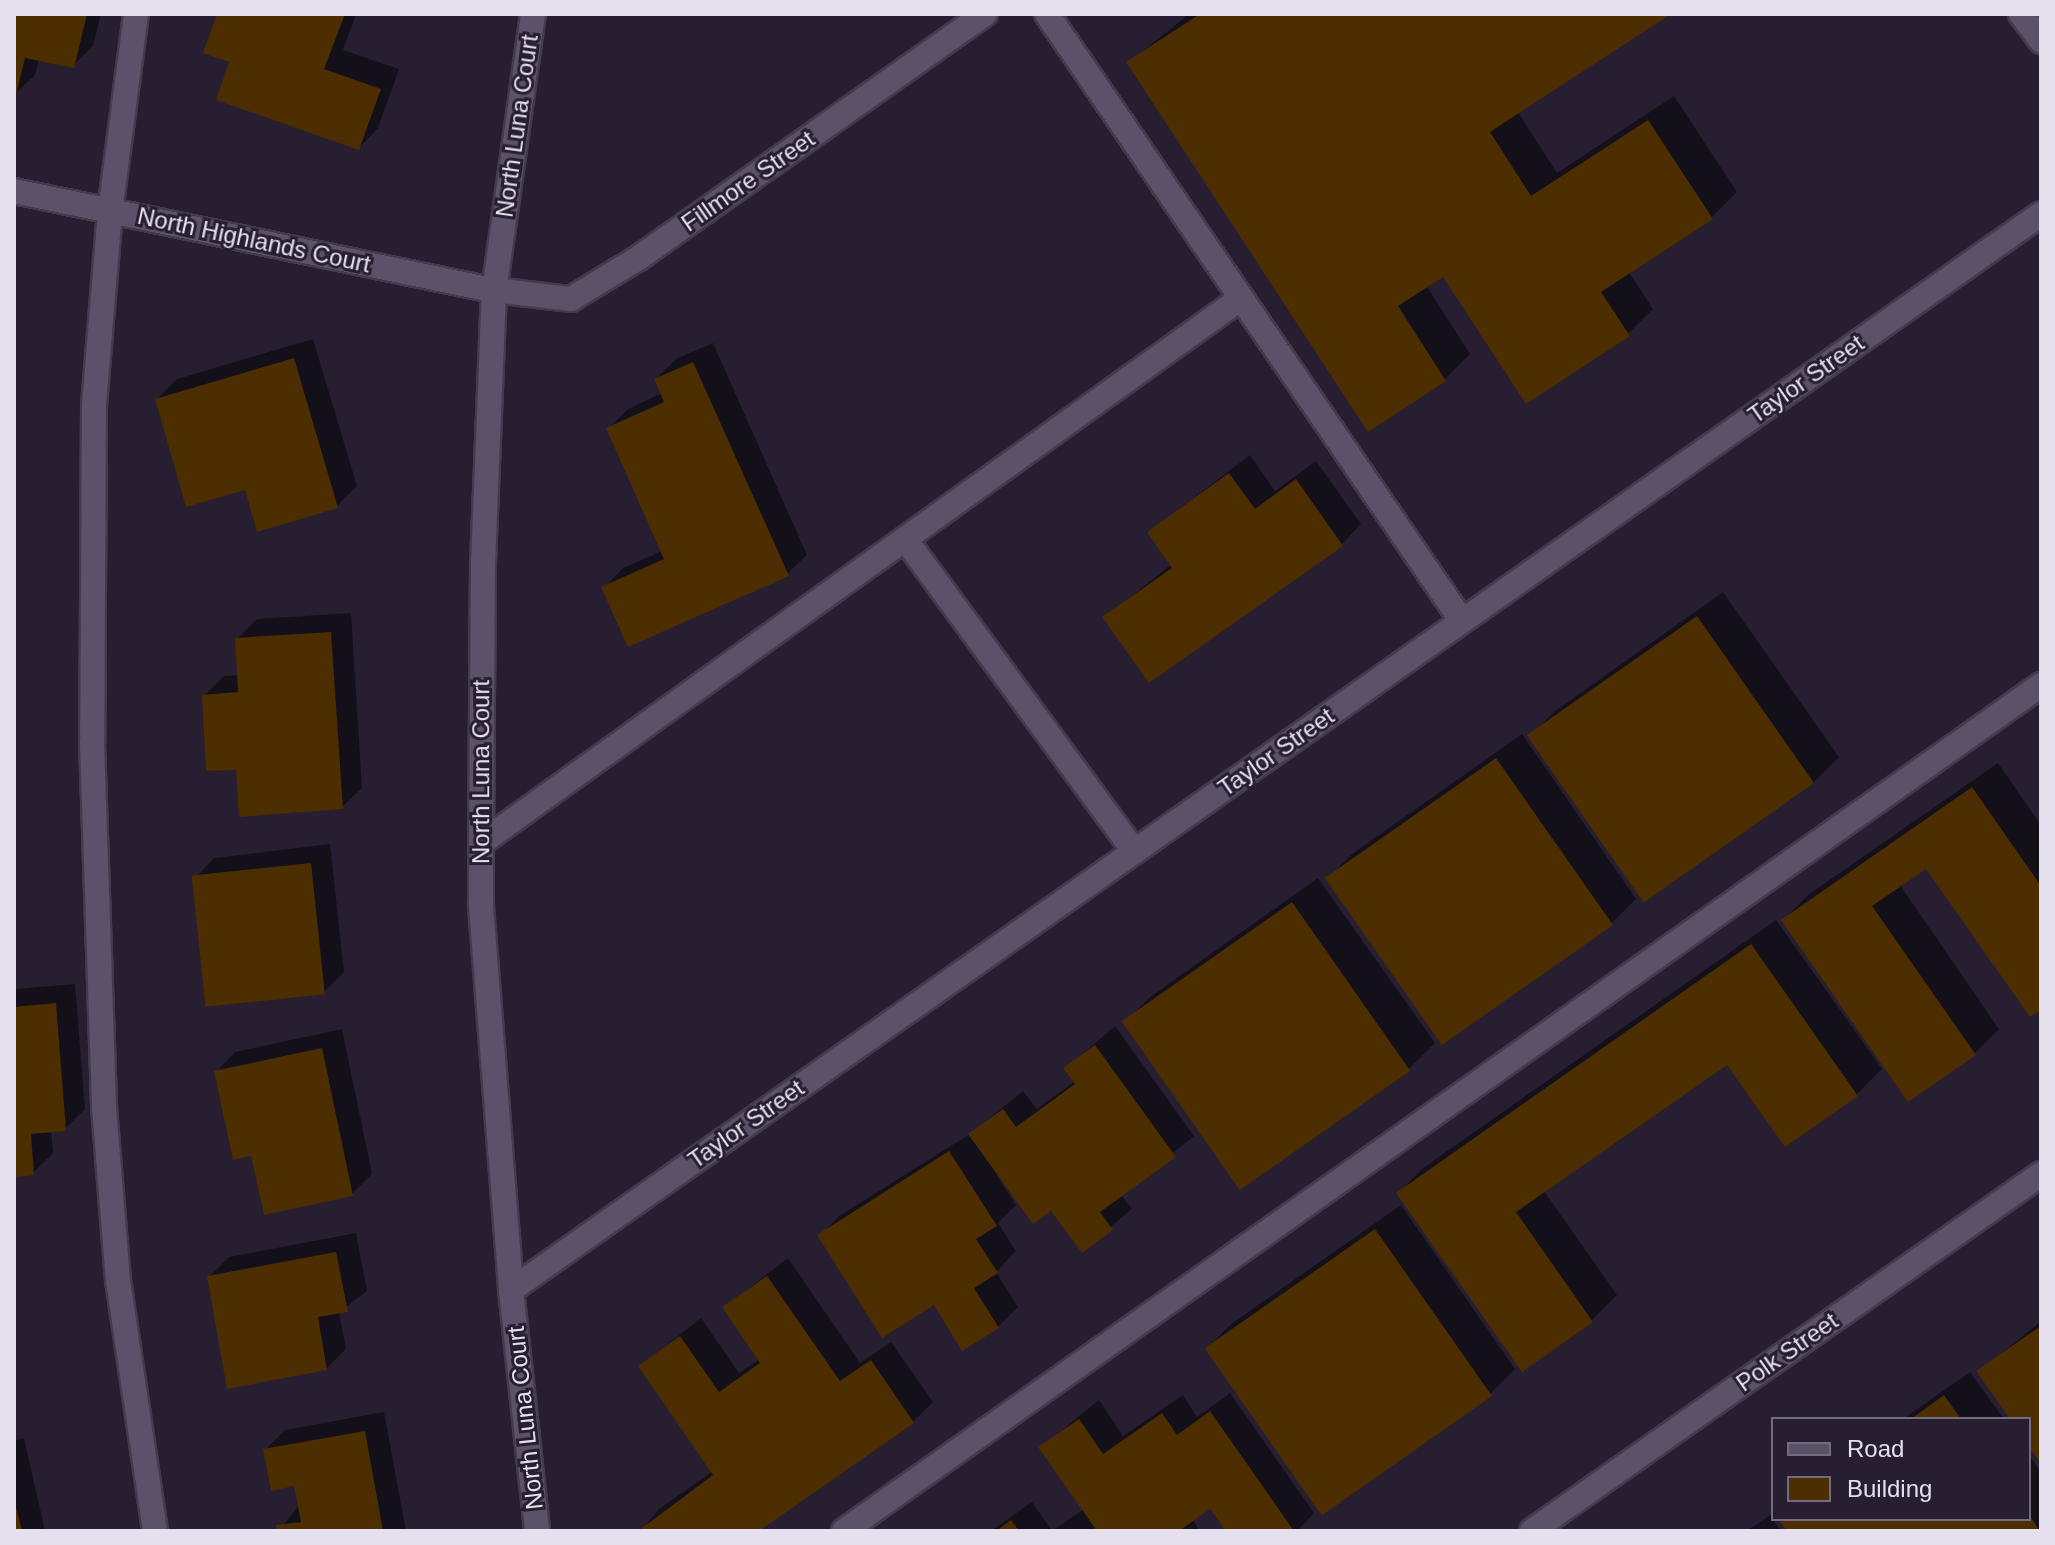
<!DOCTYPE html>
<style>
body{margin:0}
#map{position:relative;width:2055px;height:1545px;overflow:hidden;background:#271e32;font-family:Helvetica,sans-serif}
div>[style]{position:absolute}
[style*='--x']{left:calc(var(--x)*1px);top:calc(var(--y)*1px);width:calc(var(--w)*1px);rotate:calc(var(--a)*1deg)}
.shadow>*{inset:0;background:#0007}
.building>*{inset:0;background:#4c2e00;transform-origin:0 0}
.roads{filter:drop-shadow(2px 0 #433b4c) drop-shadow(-2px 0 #433b4c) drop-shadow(0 2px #433b4c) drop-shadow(0 -2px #433b4c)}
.minor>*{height:24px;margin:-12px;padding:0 12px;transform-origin:12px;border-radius:12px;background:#5b5168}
span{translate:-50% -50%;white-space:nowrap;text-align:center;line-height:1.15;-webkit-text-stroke:6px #271e32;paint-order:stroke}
.street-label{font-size:24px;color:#e6e0ee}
.frame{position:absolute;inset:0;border:16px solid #e6e0ee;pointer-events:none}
.legend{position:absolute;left:1771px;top:1417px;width:260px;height:104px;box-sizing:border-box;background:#271e32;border:2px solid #736c7d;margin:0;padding:10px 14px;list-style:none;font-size:24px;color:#e6e0ee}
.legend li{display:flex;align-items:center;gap:16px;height:40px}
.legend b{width:40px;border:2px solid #736c7d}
</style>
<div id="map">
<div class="shadow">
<div style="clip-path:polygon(14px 14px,101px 14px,93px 46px,73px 66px,39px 59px,35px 75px,15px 94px)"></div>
<div style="clip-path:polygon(219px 14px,356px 14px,343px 50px,399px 69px,378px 128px,359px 148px,232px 61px)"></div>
<div style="clip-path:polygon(1189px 14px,1667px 14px,1518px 112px,1557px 173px,1674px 96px,1737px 192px,1712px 217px,1628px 271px,1653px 309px,1628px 334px,1443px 274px,1426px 285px,1470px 354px,1445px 379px,1369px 429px,1129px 62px)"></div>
<div style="clip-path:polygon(313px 339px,357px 486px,337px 506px,246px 487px,157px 399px,177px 379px)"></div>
<div style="clip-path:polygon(713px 343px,807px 555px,787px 574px,604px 588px,623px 568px,662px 551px,608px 429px,628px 409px,662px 393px,656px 379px,676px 359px)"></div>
<div style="clip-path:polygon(1250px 455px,1275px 491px,1316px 461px,1361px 524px,1342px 544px,1149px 680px,1104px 618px,1172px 564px,1149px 532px)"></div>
<div style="clip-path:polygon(1723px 592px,1839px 757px,1814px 782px,1530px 736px,1555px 711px)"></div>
<div style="clip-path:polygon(351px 613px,362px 788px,342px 807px,238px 768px,204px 696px,224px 676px,239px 675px,237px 639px,257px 619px)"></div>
<div style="clip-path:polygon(1522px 734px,1636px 899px,1611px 924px,1327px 879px,1352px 854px)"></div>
<div style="clip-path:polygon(1998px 763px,2041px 825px,2041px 1007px,1927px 866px,1900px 885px,1999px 1029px,1974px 1054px,1783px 920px,1808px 895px)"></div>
<div style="clip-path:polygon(330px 844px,344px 972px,324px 992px,195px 878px,214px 858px)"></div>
<div style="clip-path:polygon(1318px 878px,1435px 1043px,1410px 1068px,1242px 1187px,1125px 1022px,1150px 997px)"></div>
<div style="clip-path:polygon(1776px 920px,1882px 1069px,1857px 1094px,1785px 1144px,1727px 1062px,1544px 1191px,1617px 1295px,1592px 1320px,1523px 1369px,1398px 1193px,1423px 1168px)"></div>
<div style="clip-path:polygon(75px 984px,85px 1109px,65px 1129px,51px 1130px,53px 1153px,33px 1173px,14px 1175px,14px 989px)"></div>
<div style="clip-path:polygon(1115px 1026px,1194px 1136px,1121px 1195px,1132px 1209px,1082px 1250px,1052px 1208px,996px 1174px,1016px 1205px,998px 1223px,1016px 1251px,996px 1272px,1018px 1307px,998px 1327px,934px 1302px,820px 1236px,839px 1216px,970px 1134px,1023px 1091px,1037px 1109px,1075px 1081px,1066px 1068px)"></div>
<div style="clip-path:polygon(342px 1029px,372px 1174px,352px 1194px,253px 1154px,216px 1072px,235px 1052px)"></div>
<div style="clip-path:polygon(1401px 1205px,1515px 1369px,1490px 1394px,1206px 1349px,1231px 1324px)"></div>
<div style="clip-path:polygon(356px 1233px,367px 1291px,339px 1312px,346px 1349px,326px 1369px,209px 1277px,229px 1257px)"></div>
<div style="clip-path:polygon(788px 1258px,860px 1363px,891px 1342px,933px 1402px,913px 1422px,755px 1531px,641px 1531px,659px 1509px,713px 1471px,640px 1366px,701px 1318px,739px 1373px,760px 1359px,724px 1307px)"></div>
<div style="clip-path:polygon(2041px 1321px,2041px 1460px,2029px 1443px,2029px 1419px,2012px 1419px,1979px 1372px)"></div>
<div style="clip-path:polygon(1970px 1372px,2004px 1419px,1903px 1419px)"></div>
<div style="clip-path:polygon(1230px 1393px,1314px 1513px,1297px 1531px,1228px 1531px,1211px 1506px,1192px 1519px,1200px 1531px,991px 1531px,1032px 1502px,1052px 1531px,1084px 1509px,1041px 1447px,1099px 1400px,1123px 1436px,1183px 1395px,1197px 1417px)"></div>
<div style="clip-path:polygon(384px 1412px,406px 1531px,279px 1531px,298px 1506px,295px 1484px,265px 1450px,285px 1430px)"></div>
<div style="clip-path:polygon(24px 1438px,45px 1531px,14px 1531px,14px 1441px)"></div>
<div style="clip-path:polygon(2029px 1455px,2041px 1472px,2041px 1531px,1789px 1531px,2029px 1519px)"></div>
<div style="clip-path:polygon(1770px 1515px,1781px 1531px,1747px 1531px)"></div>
</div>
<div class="building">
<div style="clip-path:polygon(14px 14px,87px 14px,74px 68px,25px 58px,15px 99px)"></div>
<div style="clip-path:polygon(217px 14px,345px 14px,324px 69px,381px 89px,359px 150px,216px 100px,229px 62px,203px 53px)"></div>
<div style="clip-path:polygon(1200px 14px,1671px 14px,1490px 132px,1531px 196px,1648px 120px,1713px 219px,1601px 292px,1630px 336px,1526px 404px,1443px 277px,1398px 306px,1446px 381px,1368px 432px,1126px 62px)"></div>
<div style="clip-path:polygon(294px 358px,338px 508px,257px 532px,245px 490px,186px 507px,155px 399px)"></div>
<div style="clip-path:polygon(693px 362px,789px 576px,628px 647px,601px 587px,664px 559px,606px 428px,664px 402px,654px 379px)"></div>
<div style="clip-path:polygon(1229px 473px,1255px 509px,1296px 479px,1343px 546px,1149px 683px,1102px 617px,1172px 568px,1147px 532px)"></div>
<div style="left:1697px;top:616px;width:204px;height:208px;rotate:55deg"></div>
<div style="clip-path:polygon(331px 632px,343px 809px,239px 817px,236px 770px,206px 771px,202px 695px,238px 692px,235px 638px)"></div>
<div style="left:1496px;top:758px;width:204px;height:209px;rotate:55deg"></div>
<div style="clip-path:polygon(1972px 787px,2041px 886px,2041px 1010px,2030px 1017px,1926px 869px,1872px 906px,1976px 1055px,1908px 1102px,1781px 920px)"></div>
<div style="left:311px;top:863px;width:132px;height:120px;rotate:84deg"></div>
<div style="left:1292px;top:902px;width:206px;height:208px;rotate:55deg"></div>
<div style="clip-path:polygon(1751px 944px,1858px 1096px,1785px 1147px,1727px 1065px,1516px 1212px,1593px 1322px,1522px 1372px,1396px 1193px)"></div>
<div style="clip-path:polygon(56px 1003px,66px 1131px,31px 1134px,34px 1175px,14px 1177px,14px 1007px)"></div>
<div style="clip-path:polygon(1095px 1045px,1176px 1157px,1100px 1212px,1113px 1230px,1082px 1253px,1051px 1211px,1033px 1224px,968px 1134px,1003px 1109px,1016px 1127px,1075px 1084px,1063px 1068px)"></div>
<div style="clip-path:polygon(322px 1048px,353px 1196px,264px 1215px,251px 1156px,233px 1160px,214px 1071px)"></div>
<div style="clip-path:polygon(949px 1151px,997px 1226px,976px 1239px,998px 1273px,974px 1288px,999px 1328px,962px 1351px,934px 1305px,882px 1338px,817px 1235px)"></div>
<div style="left:1375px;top:1229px;width:204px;height:208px;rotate:55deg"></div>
<div style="clip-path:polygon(336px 1252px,348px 1312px,318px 1317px,327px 1370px,227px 1389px,207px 1276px)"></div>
<div style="clip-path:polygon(767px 1276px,840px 1381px,871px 1360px,914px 1423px,759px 1531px,638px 1531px,713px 1475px,638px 1366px,680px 1336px,719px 1392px,760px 1363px,722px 1307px)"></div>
<div style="clip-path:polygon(2041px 1326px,2041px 1464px,2029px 1447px,2029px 1419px,2010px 1419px,1976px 1371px)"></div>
<div style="clip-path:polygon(1944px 1395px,1961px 1419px,1911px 1419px)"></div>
<div style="clip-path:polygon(1210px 1411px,1294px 1531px,1226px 1531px,1210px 1509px,1179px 1531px,1097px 1531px,1038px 1447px,1079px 1419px,1103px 1454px,1162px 1413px,1177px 1435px)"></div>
<div style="clip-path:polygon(365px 1431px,383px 1531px,277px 1531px,276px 1525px,301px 1522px,294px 1486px,271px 1491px,263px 1449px)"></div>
<div style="clip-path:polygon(14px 1503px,15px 1503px,22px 1531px,14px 1531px)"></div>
<div style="clip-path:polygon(2029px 1515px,2040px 1531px,1787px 1531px,1778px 1519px)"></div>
<div style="clip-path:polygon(1011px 1520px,1019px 1531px,996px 1531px)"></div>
</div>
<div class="roads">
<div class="minor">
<div style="--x:136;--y:14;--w:199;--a:97.5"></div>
<div style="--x:110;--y:211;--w:195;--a:94.7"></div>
<div style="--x:94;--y:405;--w:337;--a:90.3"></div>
<div style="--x:92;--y:742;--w:365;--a:88.1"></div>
<div style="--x:104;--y:1107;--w:174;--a:85.4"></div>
<div style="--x:118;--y:1280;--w:254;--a:81.6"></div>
<div style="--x:533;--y:14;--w:279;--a:98"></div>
<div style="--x:494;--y:290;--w:272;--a:92.3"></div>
<div style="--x:483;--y:562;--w:281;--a:90.4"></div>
<div style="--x:481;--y:843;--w:63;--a:90"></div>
<div style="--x:481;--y:906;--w:385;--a:85.5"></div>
<div style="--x:511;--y:1290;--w:242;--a:83.8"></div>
<div style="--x:1047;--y:14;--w:735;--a:55.64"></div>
<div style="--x:2021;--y:14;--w:34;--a:53"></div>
<div style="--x:14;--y:191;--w:490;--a:11.7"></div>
<div style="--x:494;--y:290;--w:78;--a:6.7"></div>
<div style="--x:571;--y:299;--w:81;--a:-31.3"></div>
<div style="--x:640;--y:257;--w:422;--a:-35.2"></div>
<div style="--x:905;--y:539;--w:387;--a:53.7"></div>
<div style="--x:481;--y:843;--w:935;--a:-35.64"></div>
<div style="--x:511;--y:1290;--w:1870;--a:-35.12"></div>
<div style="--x:844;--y:1531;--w:1466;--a:-35.25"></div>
<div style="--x:1532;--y:1531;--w:622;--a:-35.04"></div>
</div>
</div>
<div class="street-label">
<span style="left:517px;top:126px;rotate:-82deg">North Luna Court</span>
<span style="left:748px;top:181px;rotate:-35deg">Fillmore Street</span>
<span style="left:254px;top:240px;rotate:12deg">North Highlands Court</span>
<span style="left:1806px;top:379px;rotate:-35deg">Taylor Street</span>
<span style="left:1276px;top:752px;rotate:-35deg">Taylor Street</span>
<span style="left:481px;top:772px;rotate:-90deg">North Luna Court</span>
<span style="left:746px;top:1124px;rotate:-35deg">Taylor Street</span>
<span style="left:1787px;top:1352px;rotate:-35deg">Polk Street</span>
<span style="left:525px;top:1418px;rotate:-96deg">North Luna Court</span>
</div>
<div class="frame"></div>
<ul class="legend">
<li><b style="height:10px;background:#5b5168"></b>Road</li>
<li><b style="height:22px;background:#4c2e00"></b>Building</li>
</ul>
</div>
